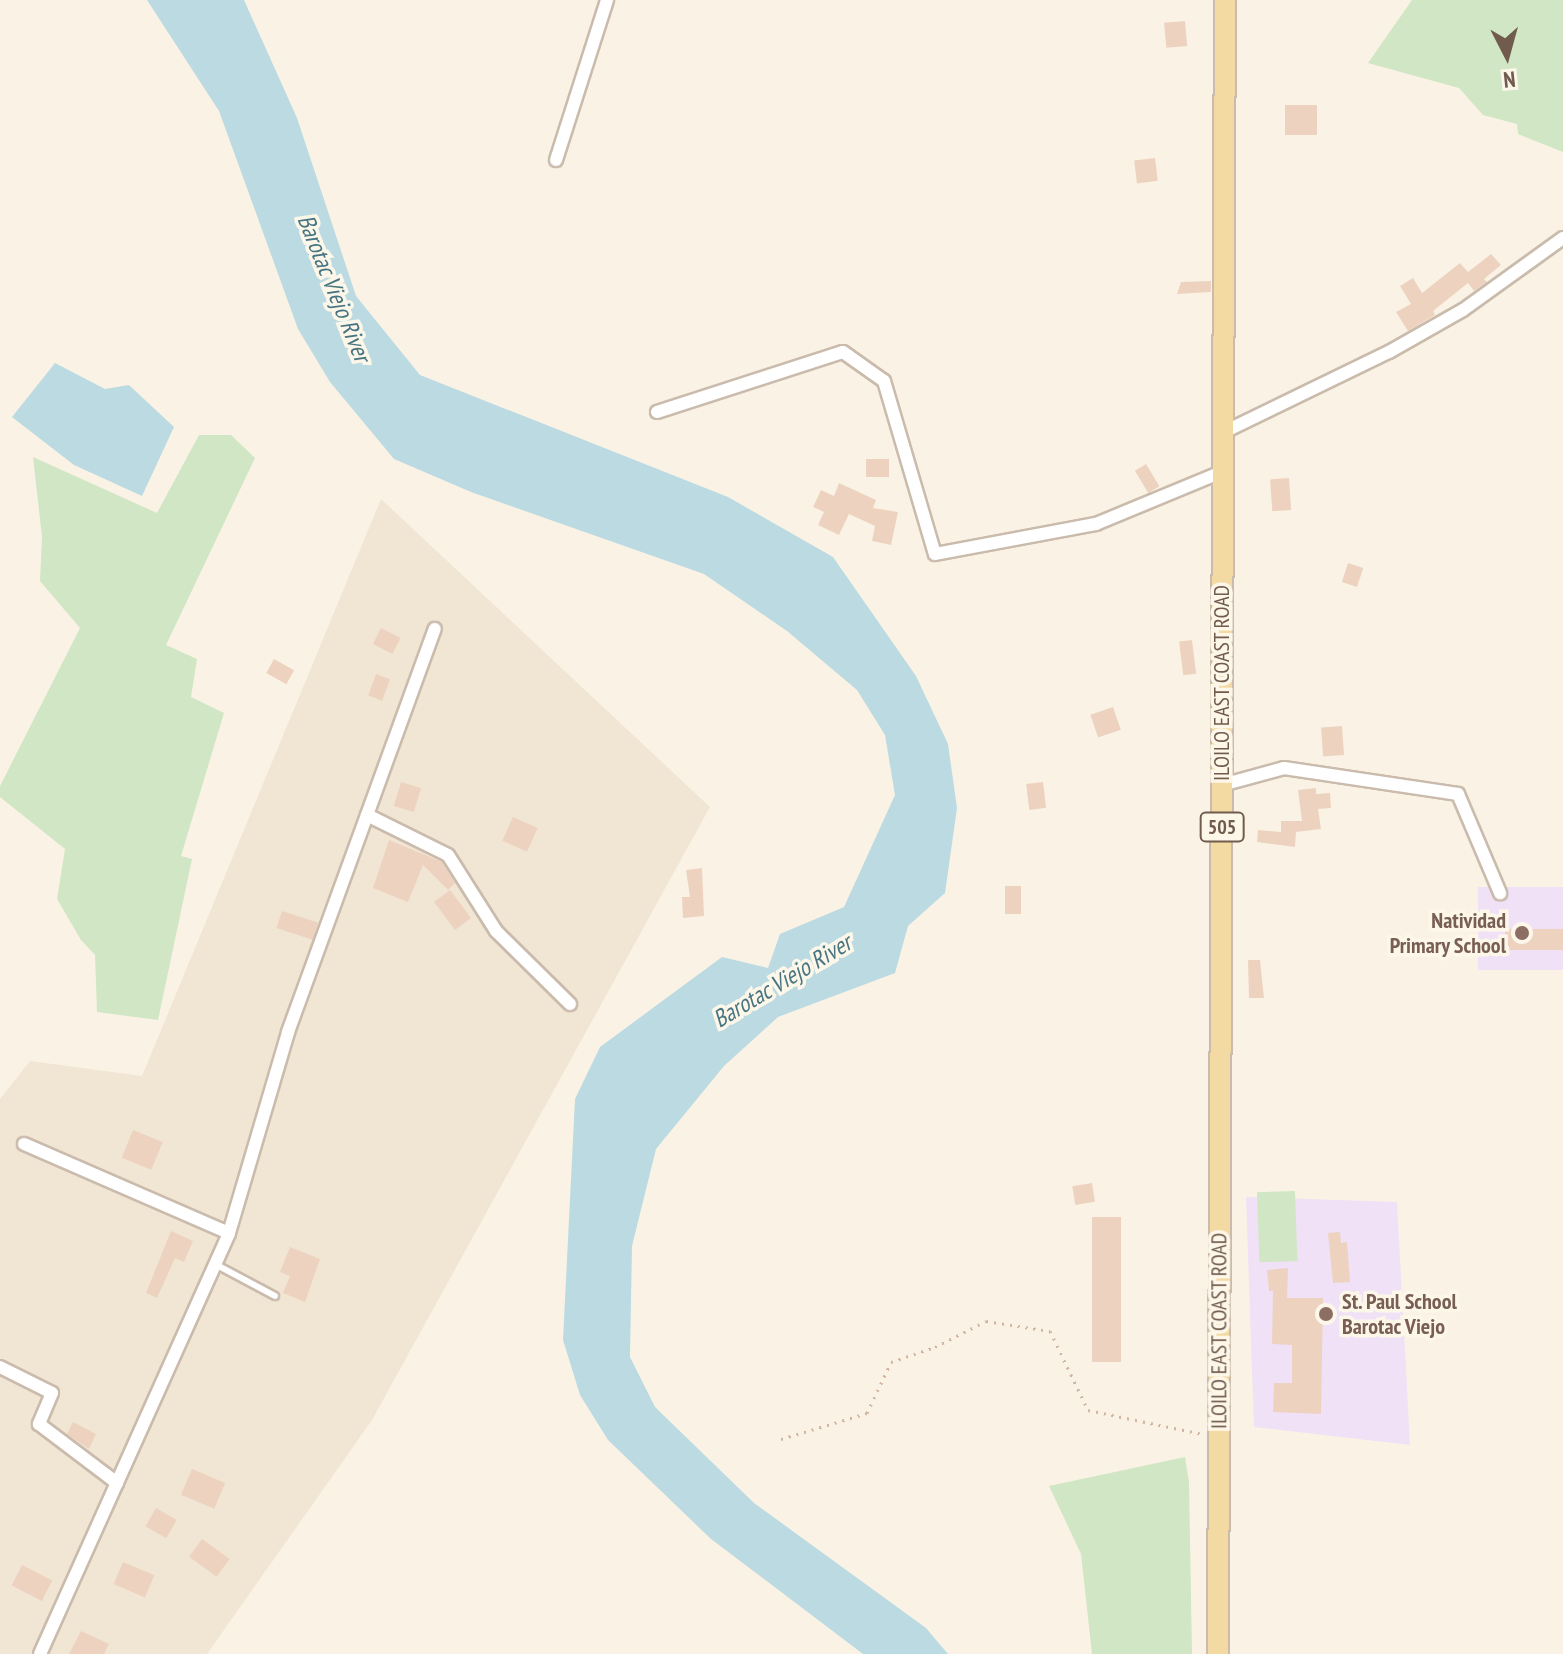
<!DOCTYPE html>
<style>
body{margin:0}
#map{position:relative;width:1563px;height:1654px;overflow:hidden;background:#faf3e5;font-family:"PT Sans Narrow",sans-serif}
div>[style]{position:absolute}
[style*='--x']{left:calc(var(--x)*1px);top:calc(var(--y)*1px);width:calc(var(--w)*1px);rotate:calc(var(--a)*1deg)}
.residential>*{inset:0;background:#f1e5d4}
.education>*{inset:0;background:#f0e1f6;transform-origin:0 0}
.green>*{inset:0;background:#d0e6c4;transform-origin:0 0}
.water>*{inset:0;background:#bbdae2}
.building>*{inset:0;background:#edd3bf;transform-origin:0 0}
.path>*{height:3px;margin-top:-1.5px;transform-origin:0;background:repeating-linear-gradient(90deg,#d1b7a2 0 2px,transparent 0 8px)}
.roads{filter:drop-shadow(2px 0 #cabbac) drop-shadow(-2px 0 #cabbac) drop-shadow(0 2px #cabbac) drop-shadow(0 -2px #cabbac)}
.lane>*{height:6px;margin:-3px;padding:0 3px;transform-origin:3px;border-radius:3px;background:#fff}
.street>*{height:12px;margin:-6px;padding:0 6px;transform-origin:6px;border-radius:6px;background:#fff}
.primary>*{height:20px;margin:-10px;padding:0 10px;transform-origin:10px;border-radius:10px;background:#f3d9a2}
.dots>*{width:22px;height:22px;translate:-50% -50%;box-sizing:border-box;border:4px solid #fdf7ea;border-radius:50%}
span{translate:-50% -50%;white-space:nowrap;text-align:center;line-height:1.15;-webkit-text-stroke:7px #fdf7ea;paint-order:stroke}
.shield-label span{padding:2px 6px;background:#fdf7ea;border:2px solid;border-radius:6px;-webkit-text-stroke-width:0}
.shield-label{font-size:20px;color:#705b4c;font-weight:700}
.street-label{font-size:22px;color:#705b4c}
.education-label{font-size:22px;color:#785e54;font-weight:700}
.right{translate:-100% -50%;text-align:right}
.left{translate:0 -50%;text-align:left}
.water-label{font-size:24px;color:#487582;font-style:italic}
.north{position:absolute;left:1467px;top:16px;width:80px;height:80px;-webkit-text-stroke:6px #fdf7ea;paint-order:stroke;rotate:174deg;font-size:22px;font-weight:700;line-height:32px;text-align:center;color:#705b4c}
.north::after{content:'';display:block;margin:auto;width:28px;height:36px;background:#705b4c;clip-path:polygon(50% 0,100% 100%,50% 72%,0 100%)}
</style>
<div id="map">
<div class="residential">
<div style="clip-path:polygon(381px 499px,710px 807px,372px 1420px,207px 1654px,0 1654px,0 1099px,30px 1061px,142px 1076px)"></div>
</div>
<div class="education">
<div style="left:1563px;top:887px;width:83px;height:85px;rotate:90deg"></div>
<div style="clip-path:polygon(1246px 1197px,1397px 1202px,1410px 1445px,1254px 1427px)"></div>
</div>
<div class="green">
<div style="clip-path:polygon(1412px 0,1563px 0,1563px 152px,1518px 134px,1517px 124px,1483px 115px,1459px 88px,1368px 63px)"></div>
<div style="clip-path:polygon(199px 435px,231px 435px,255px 458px,166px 645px,197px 659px,191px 697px,224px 713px,181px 856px,192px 859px,158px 1020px,97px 1012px,95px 955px,81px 940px,57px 899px,65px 849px,0 797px,0 786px,80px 628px,40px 581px,42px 537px,33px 457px,157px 513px)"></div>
<div style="left:1295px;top:1191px;width:70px;height:38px;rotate:88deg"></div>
<div style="clip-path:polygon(1185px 1457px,1189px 1482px,1192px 1654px,1092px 1654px,1081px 1554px,1049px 1486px)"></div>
</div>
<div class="water">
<div style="clip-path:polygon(147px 0,244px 0,297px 118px,356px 296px,420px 375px,728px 497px,833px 557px,916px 676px,948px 744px,957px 808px,945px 893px,908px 926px,895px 973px,778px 1017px,724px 1066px,656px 1149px,632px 1246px,630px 1357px,655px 1407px,754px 1503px,926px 1628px,948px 1654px,863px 1654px,711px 1539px,608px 1440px,580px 1395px,563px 1340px,575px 1099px,600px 1047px,722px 957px,768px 968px,780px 934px,844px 907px,895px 795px,885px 735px,857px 690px,787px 631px,704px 574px,471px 492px,394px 459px,330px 382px,298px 329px,219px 111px)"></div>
<div style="clip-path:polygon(55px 363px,105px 389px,129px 385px,174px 427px,142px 496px,74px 465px,12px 417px)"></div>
</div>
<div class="building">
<div style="left:1185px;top:21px;width:25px;height:21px;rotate:85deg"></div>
<div style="left:1285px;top:105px;width:32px;height:30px"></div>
<div style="left:1155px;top:158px;width:23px;height:21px;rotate:83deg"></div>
<div style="clip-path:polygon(1491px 254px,1501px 265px,1484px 279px,1487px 282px,1474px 291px,1468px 283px,1433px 311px,1435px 315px,1408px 331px,1396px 312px,1411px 304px,1400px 286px,1413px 278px,1422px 293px,1460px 263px,1468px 272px)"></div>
<div style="clip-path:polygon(1211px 281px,1211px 292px,1177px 294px,1181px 282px)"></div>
<div style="left:866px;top:459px;width:23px;height:18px"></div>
<div style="left:1146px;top:464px;width:26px;height:13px;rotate:59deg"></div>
<div style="left:1289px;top:478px;width:32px;height:19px;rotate:86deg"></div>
<div style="clip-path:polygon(839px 483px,876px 500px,873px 508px,898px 512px,891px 545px,872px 541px,875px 526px,849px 514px,839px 535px,818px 525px,824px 512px,813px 507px,821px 490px,834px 496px)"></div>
<div style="left:1348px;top:563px;width:16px;height:20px;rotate:18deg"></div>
<div style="left:381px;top:628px;width:22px;height:18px;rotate:27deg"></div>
<div style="left:1192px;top:640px;width:34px;height:13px;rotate:83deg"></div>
<div style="left:274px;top:659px;width:23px;height:16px;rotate:29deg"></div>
<div style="left:376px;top:674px;width:15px;height:23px;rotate:20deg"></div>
<div style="left:1113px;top:707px;width:24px;height:24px;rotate:71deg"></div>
<div style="left:1342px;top:726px;width:29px;height:21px;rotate:86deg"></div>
<div style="left:401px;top:782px;width:21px;height:25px;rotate:17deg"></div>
<div style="left:1043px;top:782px;width:26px;height:17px;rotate:83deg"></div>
<div style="clip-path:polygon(1316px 788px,1316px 794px,1330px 793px,1331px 808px,1318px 809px,1321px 829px,1296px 832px,1295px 847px,1257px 842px,1258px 830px,1281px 832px,1281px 821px,1302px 821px,1298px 790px)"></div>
<div style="left:513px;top:817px;width:27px;height:26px;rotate:24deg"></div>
<div style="clip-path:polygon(389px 840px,442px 862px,455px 883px,448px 890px,423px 865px,408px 902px,373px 888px)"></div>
<div style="clip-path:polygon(702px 868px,704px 916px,683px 918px,682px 897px,690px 897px,686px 870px)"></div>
<div style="left:1005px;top:886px;width:16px;height:28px"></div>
<div style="left:450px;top:890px;width:35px;height:20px;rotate:53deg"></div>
<div style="left:282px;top:911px;width:38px;height:18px;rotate:18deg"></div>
<div style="left:1563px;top:929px;width:21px;height:58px;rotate:90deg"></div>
<div style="clip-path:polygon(1248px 960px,1260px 960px,1264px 998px,1249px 998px)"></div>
<div style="left:133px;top:1130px;width:32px;height:30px;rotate:22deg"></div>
<div style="left:1092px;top:1183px;width:19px;height:20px;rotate:81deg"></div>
<div style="left:1092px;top:1217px;width:29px;height:145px"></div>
<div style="clip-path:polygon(171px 1231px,193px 1241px,184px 1262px,175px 1258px,157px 1298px,146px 1293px)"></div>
<div style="clip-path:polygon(1340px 1232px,1341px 1243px,1347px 1242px,1350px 1282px,1333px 1283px,1328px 1233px)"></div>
<div style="clip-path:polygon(290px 1247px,320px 1259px,305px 1302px,283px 1293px,290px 1276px,280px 1272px)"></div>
<div style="clip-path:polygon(1288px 1268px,1287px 1298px,1323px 1298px,1321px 1414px,1273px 1412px,1274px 1383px,1292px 1383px,1292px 1345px,1272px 1344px,1273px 1291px,1269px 1291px,1267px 1270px)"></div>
<div style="clip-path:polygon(73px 1422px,96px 1434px,89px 1449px,67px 1434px)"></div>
<div style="left:192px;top:1469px;width:36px;height:28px;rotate:23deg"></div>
<div style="left:156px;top:1508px;width:24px;height:21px;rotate:30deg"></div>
<div style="left:202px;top:1539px;width:34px;height:22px;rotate:36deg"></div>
<div style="left:123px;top:1562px;width:34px;height:24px;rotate:23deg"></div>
<div style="left:22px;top:1565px;width:34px;height:23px;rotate:27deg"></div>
<div style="clip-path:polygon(81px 1631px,109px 1644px,104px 1654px,69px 1654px)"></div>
</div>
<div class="path">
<div style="--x:781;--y:1439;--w:90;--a:-16.8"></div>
<div style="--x:867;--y:1413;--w:56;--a:-64.8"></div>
<div style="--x:891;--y:1362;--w:46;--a:-18.8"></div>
<div style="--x:935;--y:1347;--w:57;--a:-27"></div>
<div style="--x:986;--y:1321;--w:65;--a:8.9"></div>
<div style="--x:1050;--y:1331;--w:88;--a:64.3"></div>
<div style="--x:1088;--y:1410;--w:117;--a:11.8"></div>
</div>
<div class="roads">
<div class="lane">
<div style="--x:215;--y:1264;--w:68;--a:28.1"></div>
</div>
<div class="street">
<div style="--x:556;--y:160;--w:168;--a:-72.3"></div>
<div style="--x:657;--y:412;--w:195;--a:-17.9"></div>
<div style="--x:843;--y:352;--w:50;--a:35.3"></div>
<div style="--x:884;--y:381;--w:180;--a:73.6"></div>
<div style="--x:935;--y:554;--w:164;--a:-10.6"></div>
<div style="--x:1096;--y:524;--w:139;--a:-22.5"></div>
<div style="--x:1224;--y:432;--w:183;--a:-25.9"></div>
<div style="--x:1389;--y:352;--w:85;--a:-29.6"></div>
<div style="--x:1463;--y:310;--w:123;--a:-35.8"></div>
<div style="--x:1222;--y:785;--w:64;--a:-15.3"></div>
<div style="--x:1284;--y:768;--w:176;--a:8.5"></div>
<div style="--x:1458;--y:794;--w:108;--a:67"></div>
<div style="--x:367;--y:815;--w:90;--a:26.3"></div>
<div style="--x:448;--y:855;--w:90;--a:57.7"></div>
<div style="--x:496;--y:931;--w:104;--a:44.6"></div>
<div style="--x:24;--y:1144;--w:223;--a:23.5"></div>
<div style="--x:0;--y:1367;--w:58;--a:26.6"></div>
<div style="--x:52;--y:1393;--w:34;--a:113"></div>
<div style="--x:39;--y:1424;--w:98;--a:37.1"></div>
<div style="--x:40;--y:1654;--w:461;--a:-65.8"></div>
<div style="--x:229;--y:1233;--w:209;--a:-73.6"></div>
<div style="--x:288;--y:1032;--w:429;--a:-70"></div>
</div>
<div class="primary">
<div style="--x:1218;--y:1654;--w:1654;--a:-89.76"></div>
</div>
</div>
<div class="dots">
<div style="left:1522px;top:933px;background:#8d6e63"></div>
<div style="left:1326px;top:1314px;background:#8d6e63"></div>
</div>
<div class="shield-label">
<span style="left:1222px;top:827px">505</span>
</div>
<div class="street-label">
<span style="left:1222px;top:683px;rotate:-90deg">ILOILO EAST COAST ROAD</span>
<span style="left:1219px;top:1331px;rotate:-90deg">ILOILO EAST COAST ROAD</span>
</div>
<div class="education-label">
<span class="right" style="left:1506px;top:933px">Natividad<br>Primary School</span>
<span class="left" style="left:1342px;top:1314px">St. Paul School<br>Barotac Viejo</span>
</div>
<div class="water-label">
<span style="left:334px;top:288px;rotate:68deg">Barotac Viejo River</span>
<span style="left:782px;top:981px;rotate:-31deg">Barotac Viejo River</span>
</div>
<div class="north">N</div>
</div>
